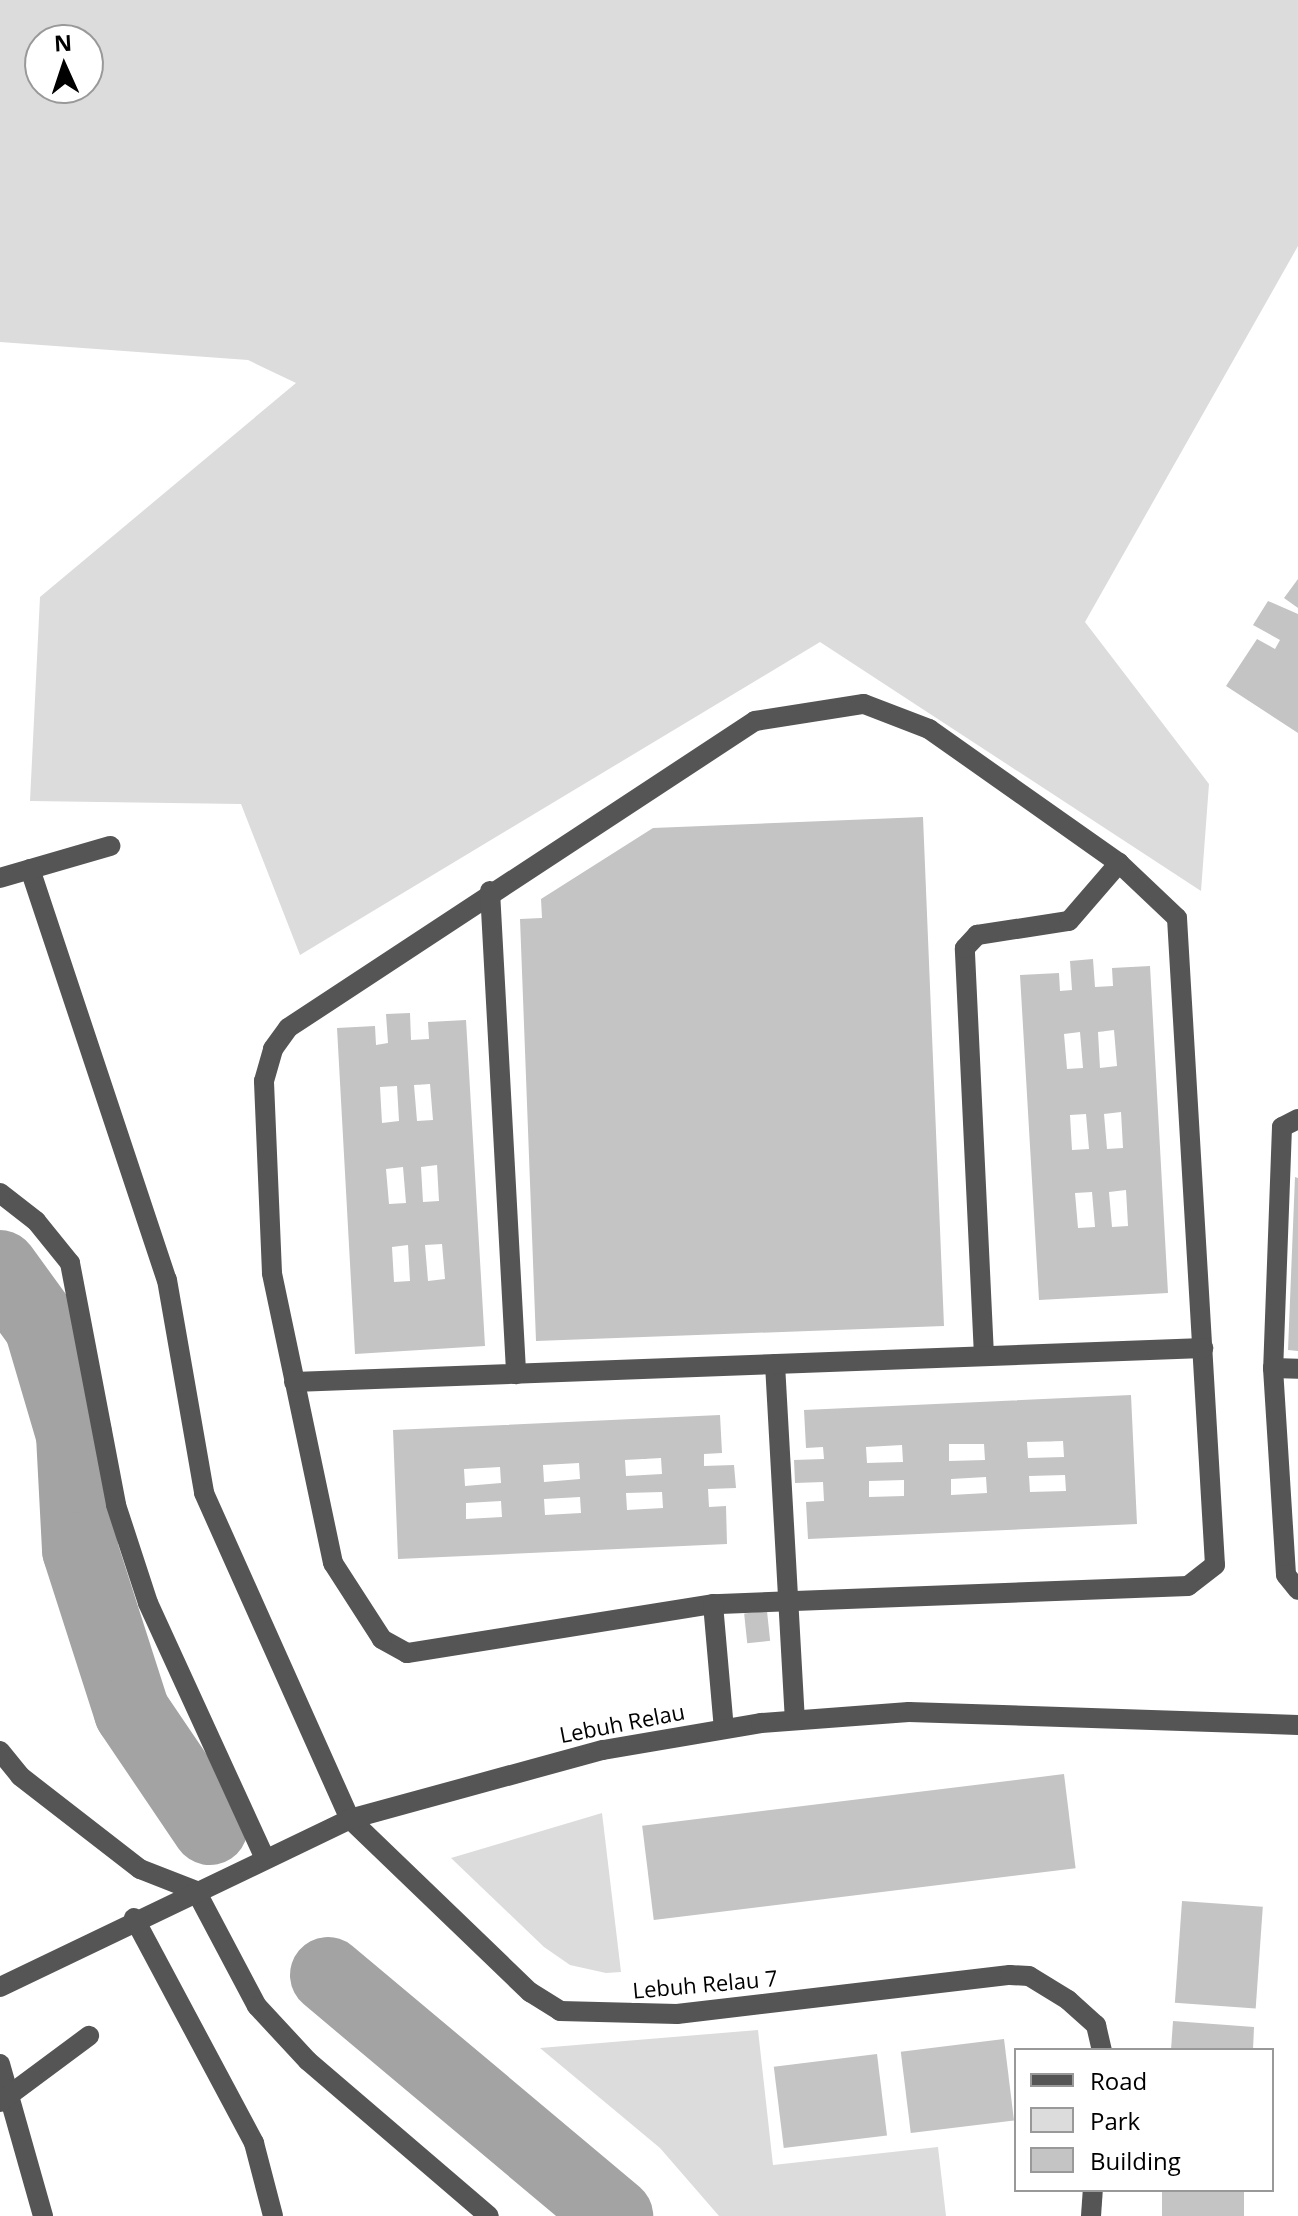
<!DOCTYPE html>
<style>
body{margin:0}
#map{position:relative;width:1298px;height:2216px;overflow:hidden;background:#fff;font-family:"Open Sans",sans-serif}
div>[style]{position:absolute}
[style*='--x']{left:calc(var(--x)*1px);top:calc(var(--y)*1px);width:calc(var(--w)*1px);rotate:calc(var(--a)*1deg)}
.green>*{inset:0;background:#dcdcdc}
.river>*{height:76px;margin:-38px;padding:0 38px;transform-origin:38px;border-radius:38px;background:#a3a3a3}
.building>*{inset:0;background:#c4c4c4;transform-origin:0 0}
.minor>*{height:20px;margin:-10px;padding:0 10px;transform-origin:10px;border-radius:10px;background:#555}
span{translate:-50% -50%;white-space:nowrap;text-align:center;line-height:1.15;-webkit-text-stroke:8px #fff;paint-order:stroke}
.street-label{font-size:22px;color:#000}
.legend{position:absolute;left:1014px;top:2048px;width:260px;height:144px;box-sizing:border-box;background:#fff;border:2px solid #999;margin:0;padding:10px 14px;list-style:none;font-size:24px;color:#000}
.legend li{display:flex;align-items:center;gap:16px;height:40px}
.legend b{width:40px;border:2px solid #999}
.north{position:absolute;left:24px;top:24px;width:80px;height:80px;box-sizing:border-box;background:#fff;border:2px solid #999;border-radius:50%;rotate:357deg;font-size:22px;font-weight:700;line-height:32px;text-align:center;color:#000}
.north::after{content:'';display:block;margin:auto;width:28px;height:36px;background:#000;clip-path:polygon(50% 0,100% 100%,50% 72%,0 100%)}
</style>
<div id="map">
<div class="green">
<div style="clip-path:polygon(evenodd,0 0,1298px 0,1298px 246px,1085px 622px,1209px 784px,1201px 891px,820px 642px,300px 955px,241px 804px,30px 801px,40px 597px,296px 383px,248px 360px,0 342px,0 0,40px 40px,88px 40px,88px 88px,40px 88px,40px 40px)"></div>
<div style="clip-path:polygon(602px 1813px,621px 1972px,606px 1973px,570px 1965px,544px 1947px,451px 1858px)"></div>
<div style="clip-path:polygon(758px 2030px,773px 2165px,938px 2147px,946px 2216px,719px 2216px,660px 2148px,540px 2048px)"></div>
</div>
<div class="river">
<div style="--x:0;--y:1268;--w:72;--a:54.1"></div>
<div style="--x:42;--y:1326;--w:114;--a:73.6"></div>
<div style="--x:74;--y:1435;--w:115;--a:87"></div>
<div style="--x:80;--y:1550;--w:170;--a:72.2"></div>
<div style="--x:132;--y:1712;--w:139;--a:55.9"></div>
<div style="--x:328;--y:1975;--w:375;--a:40"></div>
</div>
<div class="building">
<div style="clip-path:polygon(1298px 579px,1298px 608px,1284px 598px)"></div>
<div style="clip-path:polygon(1268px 601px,1298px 614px,1298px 733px,1226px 686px,1257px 639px,1275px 649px,1280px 640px,1253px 625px)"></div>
<div style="clip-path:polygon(923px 817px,944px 1326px,536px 1341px,520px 919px,542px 918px,541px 899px,653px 828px)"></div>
<div style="clip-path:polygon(evenodd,1093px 959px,1095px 987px,1113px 986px,1112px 968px,1150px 966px,1168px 1293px,1039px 1300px,1020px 975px,1059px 973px,1060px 991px,1072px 990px,1070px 961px,1093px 959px,1114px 1030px,1117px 1066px,1100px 1068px,1098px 1032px,1114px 1030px,1093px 959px,1080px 1032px,1083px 1068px,1067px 1069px,1064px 1034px,1080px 1032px,1093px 959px,1121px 1112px,1123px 1148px,1107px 1149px,1104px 1114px,1121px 1112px,1093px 959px,1086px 1114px,1089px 1149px,1072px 1150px,1070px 1115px,1086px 1114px,1093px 959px,1126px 1190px,1128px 1226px,1112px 1227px,1109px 1192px,1126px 1190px,1093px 959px,1092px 1192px,1095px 1227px,1078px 1228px,1075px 1193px,1092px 1192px)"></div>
<div style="clip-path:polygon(evenodd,410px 1013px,411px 1040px,429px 1039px,428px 1022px,466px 1020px,485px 1346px,355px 1354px,337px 1028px,375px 1026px,376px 1045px,388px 1043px,386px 1014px,410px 1013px,430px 1084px,433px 1120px,417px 1121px,414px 1085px,430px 1084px,410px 1013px,397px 1086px,399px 1121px,382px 1123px,380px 1087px,397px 1086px,410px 1013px,437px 1165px,439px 1201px,423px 1202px,421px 1167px,437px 1165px,410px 1013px,403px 1167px,406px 1203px,389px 1204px,386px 1169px,403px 1167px,410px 1013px,442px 1244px,445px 1279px,428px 1281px,425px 1245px,442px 1244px,410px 1013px,408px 1245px,410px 1281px,394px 1282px,392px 1247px,408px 1245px)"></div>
<div style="clip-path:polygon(1295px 1177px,1298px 1178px,1298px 1351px,1288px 1350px)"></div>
<div style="clip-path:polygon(evenodd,1131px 1395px,1137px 1524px,808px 1539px,806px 1502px,824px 1501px,823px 1482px,795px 1483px,794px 1460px,824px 1459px,823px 1447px,806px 1448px,804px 1410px,1131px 1395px,1063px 1441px,1064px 1457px,1028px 1458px,1027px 1442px,1063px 1441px,1131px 1395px,949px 1444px,984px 1444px,985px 1460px,949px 1461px,949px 1444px,1131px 1395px,902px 1445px,903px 1462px,867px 1463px,866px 1447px,902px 1445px,1131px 1395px,1065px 1475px,1066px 1491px,1030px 1492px,1029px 1476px,1065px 1475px,1131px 1395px,986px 1477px,987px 1493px,951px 1495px,951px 1479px,986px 1477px,1131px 1395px,904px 1480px,904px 1496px,869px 1497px,869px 1481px,904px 1480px)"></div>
<div style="clip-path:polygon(evenodd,720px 1415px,722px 1453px,704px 1454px,704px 1466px,734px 1465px,736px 1488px,708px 1489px,709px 1507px,726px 1506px,727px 1544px,398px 1559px,393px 1430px,720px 1415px,661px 1458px,662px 1474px,626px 1476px,625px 1460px,661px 1458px,720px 1415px,579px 1463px,580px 1479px,544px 1482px,543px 1465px,579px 1463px,720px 1415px,500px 1467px,501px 1483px,465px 1486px,464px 1469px,500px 1467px,720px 1415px,662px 1492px,663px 1508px,627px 1510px,626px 1493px,662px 1492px,720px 1415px,580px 1497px,581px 1513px,545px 1515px,544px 1499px,580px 1497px,720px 1415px,501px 1501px,502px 1517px,466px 1519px,466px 1503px,501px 1501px)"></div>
<div style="left:767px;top:1611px;width:30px;height:23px;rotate:84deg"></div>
<div style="left:1064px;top:1774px;width:95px;height:425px;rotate:83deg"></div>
<div style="left:1182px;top:1901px;width:81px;height:102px;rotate:4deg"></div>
<div style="clip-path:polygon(1173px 2021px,1254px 2027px,1253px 2050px,1171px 2050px)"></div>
<div style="left:1004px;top:2039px;width:82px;height:104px;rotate:83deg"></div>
<div style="left:877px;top:2054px;width:82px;height:104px;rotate:83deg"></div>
<div style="left:1162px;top:2190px;width:82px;height:26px"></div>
</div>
<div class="minor">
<div style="--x:864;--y:704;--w:70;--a:21"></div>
<div style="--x:929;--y:729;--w:232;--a:35.2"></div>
<div style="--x:1119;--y:863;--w:80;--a:43.5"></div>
<div style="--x:1177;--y:918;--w:648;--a:86.64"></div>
<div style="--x:1215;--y:1565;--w:34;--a:142"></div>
<div style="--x:1188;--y:1586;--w:475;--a:177.8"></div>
<div style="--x:713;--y:1604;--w:310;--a:170.9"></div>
<div style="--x:407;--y:1653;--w:29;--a:-151"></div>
<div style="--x:382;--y:1639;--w:90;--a:-122.8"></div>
<div style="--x:333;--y:1563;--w:296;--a:-101.9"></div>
<div style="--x:272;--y:1273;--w:192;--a:-92.4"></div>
<div style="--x:264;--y:1081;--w:33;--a:-74"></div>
<div style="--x:273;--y:1049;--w:26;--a:-54"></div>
<div style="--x:288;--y:1028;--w:559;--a:-33.32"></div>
<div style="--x:755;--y:721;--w:110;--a:-8.9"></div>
<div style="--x:30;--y:869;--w:433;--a:71.6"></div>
<div style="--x:167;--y:1280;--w:216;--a:80.1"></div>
<div style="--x:204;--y:1493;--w:357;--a:65.9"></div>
<div style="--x:350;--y:1819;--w:250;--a:43.9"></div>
<div style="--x:530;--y:1992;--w:36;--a:32"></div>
<div style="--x:560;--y:2011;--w:117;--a:1.5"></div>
<div style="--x:677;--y:2014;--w:335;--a:-6.7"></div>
<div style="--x:1010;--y:1975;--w:19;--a:3"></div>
<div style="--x:1029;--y:1976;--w:46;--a:31.6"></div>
<div style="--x:1068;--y:2000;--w:38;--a:42"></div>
<div style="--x:1096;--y:2025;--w:26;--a:77"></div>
<div style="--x:0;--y:878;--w:115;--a:-16.2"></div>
<div style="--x:490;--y:891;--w:484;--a:86.9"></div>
<div style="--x:1298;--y:1119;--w:18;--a:153"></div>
<div style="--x:1282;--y:1127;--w:241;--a:92.1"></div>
<div style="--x:1273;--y:1368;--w:207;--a:86.4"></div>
<div style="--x:1286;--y:1575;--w:19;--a:51"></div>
<div style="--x:0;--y:1193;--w:46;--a:37.9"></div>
<div style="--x:36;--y:1221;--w:54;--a:51"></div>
<div style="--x:70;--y:1263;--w:246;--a:79.2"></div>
<div style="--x:116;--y:1505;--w:103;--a:71.9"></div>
<div style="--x:148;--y:1603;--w:278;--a:65.4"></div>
<div style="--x:984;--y:1356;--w:408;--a:-92.7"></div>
<div style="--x:965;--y:948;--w:18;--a:-47"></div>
<div style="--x:977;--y:935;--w:93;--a:-8.7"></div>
<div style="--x:1069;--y:921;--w:77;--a:-49.2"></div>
<div style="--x:775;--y:1364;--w:356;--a:86.8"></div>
<div style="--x:1273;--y:1368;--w:25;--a:2"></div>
<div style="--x:294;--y:1382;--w:910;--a:-2.14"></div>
<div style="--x:713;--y:1604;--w:125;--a:85"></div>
<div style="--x:0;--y:1751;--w:32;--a:51"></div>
<div style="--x:20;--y:1776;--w:152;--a:37.8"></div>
<div style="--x:140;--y:1869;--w:60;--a:21.4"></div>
<div style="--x:196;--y:1891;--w:130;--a:62.1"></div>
<div style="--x:257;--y:2006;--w:75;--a:47.2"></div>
<div style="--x:308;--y:2061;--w:238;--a:40.6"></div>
<div style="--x:134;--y:1918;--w:255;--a:61.9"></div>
<div style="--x:254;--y:2143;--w:75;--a:75.4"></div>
<div style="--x:0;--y:1987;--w:388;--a:-25.6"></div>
<div style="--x:350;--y:1819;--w:262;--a:-15.3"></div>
<div style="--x:603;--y:1750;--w:160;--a:-9.7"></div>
<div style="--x:761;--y:1723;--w:148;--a:-4.3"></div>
<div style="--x:909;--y:1712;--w:389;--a:1.9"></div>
<div style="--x:0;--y:2064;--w:158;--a:74.2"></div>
<div style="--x:0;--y:2102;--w:111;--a:-36.6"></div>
<div style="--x:1091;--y:2216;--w:26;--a:-86"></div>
</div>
<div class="street-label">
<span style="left:622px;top:1723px;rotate:-11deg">Lebuh Relau</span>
<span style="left:705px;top:1984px;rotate:-5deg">Lebuh Relau 7</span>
</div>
<ul class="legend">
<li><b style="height:10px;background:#555"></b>Road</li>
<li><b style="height:22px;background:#dcdcdc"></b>Park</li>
<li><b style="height:22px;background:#c4c4c4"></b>Building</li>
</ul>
<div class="north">N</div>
</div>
